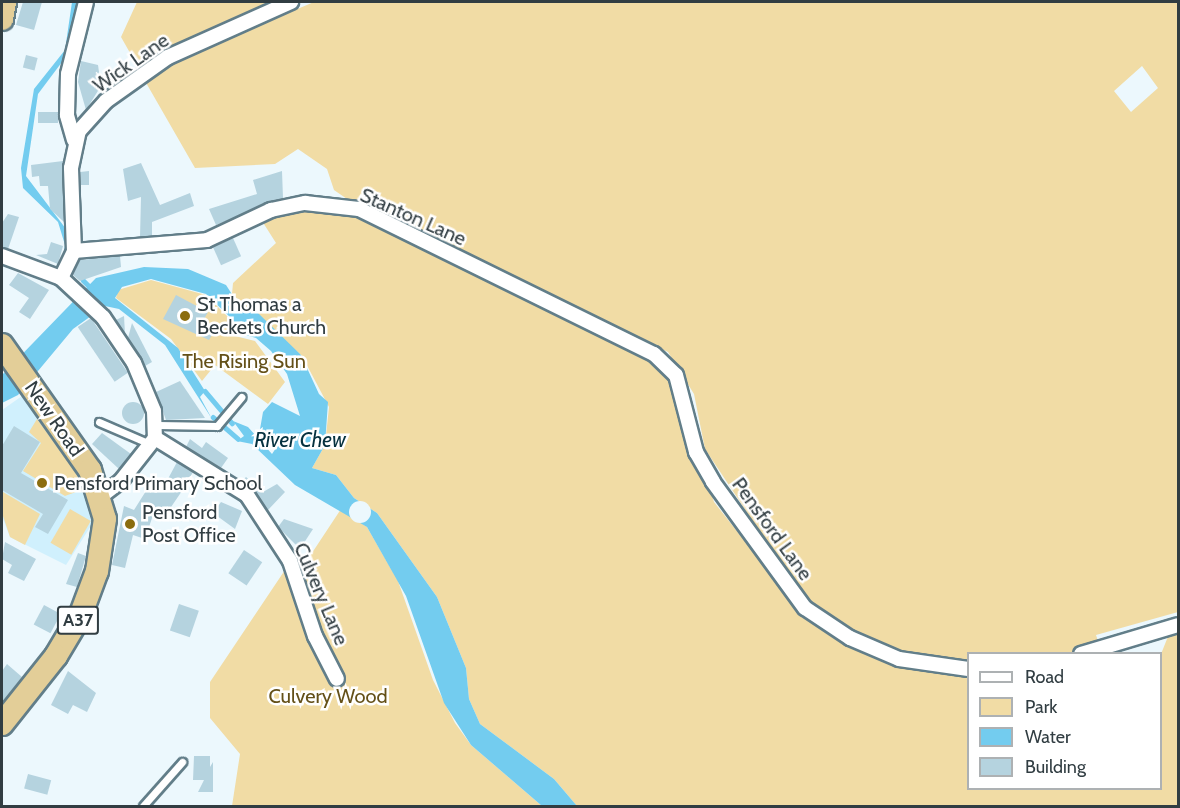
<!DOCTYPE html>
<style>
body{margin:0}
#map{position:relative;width:1180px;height:808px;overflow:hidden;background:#ecf8fd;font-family:Cabin,sans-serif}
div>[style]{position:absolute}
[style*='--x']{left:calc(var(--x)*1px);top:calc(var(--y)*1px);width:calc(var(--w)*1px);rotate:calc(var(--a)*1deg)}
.built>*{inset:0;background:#d0f0fd}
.green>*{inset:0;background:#f1dca5;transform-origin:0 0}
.water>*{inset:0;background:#73ccef}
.pier>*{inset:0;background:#ecf8fd}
.round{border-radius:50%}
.stream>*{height:4.5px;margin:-2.25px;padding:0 2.25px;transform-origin:2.25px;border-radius:2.25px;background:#73ccef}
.building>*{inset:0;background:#b5d3df;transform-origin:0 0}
.roads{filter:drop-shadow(2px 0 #627e89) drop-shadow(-2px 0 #627e89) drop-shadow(0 2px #627e89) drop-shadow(0 -2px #627e89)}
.service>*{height:7px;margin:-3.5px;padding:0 3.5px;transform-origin:3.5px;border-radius:3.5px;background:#fff}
.minor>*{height:14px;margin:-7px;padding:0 7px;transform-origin:7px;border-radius:7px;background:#fff}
.trunk>*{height:22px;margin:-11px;padding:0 11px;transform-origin:11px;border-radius:11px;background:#e3ce98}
.dots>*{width:16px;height:16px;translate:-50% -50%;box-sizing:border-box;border:3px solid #fff;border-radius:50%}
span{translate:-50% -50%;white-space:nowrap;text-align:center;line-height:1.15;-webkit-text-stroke:5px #fff;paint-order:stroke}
.shield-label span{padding:2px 4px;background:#fff;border:2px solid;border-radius:4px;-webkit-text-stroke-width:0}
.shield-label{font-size:18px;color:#313d42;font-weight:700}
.street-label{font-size:20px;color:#313d42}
.poi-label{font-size:20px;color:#313d42}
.left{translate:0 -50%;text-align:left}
.park-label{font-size:20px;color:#645018}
.water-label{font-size:21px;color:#05313f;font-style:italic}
.frame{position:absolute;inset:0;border:3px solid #313d42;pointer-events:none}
.legend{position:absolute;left:967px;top:652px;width:195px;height:138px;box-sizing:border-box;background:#fff;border:2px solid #adb1b3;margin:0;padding:8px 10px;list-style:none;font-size:18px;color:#313d42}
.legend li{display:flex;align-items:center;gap:12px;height:30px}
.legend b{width:30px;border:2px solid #adb1b3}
</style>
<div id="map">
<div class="built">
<div style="clip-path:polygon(22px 396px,90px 496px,94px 521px,66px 565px,10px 537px,2px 516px,2px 410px)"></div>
</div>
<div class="green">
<div style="clip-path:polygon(137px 2px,270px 2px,166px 48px,138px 67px,121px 37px)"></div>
<div style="clip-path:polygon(evenodd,314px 2px,1178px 2px,1178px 612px,1096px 635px,1102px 653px,1158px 653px,968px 654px,968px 788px,1160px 788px,1161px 654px,1169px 634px,1178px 632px,1178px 806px,577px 806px,554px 779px,480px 724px,469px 699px,466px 668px,437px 597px,377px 513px,354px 498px,336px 475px,312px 468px,325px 445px,329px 407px,302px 356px,232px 294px,233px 283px,276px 243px,262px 221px,272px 214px,305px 207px,359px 211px,653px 357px,673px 376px,714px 502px,758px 558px,762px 535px,705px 449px,694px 394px,668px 352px,360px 208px,334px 190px,327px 169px,298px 149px,275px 164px,195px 168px,145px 81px,167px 64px,314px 2px,1142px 66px,1158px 88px,1131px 112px,1114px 91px,1142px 66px)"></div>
<div style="clip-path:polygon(151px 280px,206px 295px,231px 320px,235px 336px,255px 341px,285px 382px,268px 404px,215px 365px,202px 381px,171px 339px,116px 298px,118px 290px)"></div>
<div style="clip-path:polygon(37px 419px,74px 470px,84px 489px,65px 496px,23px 471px,41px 443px,29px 432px)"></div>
<div style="clip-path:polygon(3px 492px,40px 514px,25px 545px,10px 537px,2px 513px)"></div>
<div style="left:70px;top:509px;width:24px;height:39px;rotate:30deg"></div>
<div style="clip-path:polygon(341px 509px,367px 527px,398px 581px,433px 680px,455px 723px,471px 745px,542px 806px,232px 806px,240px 754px,210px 718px,210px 682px,291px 561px,306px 562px)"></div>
</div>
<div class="water">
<div style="clip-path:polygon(72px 2px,77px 2px,68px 54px,38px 94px,26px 176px,66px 229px,68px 255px,61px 266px,65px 245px,58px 222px,23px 188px,21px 168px,34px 89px,65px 50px)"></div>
<div style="clip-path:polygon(144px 267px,188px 269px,226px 285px,237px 302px,258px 313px,301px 355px,319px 394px,328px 402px,325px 445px,312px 468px,336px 475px,354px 498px,377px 513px,437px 597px,466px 668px,469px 699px,480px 724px,554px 779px,577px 806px,542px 806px,471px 745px,444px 703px,406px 596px,367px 527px,295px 485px,252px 444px,237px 441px,244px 436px,233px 421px,248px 427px,272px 454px,278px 445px,259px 435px,263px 412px,272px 402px,300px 416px,287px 374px,271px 351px,256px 338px,236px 332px,233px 320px,206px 294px,151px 279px,122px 287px,115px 298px,178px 348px,205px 391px,200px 397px,212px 419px,165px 345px,119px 309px,105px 306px,73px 329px,18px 395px,2px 403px,2px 375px,96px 278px)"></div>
</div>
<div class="pier">
<div class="round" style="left:349px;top:501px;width:22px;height:22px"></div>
</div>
<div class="stream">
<div style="--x:83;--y:280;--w:13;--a:45"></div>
<div style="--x:205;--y:391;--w:42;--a:49.8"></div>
<div style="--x:213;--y:417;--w:33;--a:41"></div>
</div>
<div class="building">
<div style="clip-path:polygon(23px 2px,42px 2px,34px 30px,16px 25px)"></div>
<div style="left:26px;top:55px;width:12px;height:13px;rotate:14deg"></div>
<div style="clip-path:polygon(81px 61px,98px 65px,101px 86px,86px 110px,78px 82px)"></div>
<div style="left:38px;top:112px;width:20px;height:11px"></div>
<div style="clip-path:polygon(63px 161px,62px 168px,64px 222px,50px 209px,48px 186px,40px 186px,39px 176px,32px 177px,31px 165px)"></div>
<div style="clip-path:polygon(141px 163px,160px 205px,190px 193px,194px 206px,152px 222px,152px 236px,140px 237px,141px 197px,128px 201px,123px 169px)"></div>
<div style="clip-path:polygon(89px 171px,89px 185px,81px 185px,80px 172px)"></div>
<div style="clip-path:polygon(282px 171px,283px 198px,216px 225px,209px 209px,257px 194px,253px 180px)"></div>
<div style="clip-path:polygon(8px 214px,19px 217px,8px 249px,2px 247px,2px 223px)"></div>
<div style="left:233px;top:238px;width:20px;height:22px;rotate:66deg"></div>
<div style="clip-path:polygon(51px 242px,63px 246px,58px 264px,36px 255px,47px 254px)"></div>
<div style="clip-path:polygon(120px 256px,121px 267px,80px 281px,73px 275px,80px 260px)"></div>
<div style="clip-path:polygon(18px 273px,49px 290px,30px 319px,19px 312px,29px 298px,9px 285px)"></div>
<div style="clip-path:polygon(176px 295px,208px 312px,203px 321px,216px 328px,209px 340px,163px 319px)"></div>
<div style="clip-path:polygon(124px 316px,125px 334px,116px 320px)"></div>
<div style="left:91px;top:318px;width:66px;height:16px;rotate:56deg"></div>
<div style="clip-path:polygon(132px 323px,152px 362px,145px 366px,128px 338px)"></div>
<div style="clip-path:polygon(180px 381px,205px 418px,166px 420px,156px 392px)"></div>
<div class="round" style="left:122px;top:402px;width:22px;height:22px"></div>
<div style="clip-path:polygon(14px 426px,40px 442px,21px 473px,68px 500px,48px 534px,35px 527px,43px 514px,2px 490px,2px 446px)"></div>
<div style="clip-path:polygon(102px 433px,131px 454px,119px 469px,92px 444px)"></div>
<div style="clip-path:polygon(190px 439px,202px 448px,206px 442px,228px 458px,221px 468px,186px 447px)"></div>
<div style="clip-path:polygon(177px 462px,193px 472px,184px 488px,169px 510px,155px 509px,145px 539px,133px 535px,125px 568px,112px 565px,124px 506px,134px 510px,151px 483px,162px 490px)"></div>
<div style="clip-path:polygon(246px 477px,263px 492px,277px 484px,285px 492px,268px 510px,242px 481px)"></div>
<div style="clip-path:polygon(221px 502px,242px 511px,235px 529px,213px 513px)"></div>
<div style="clip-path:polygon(284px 519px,313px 529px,300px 549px,278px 527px)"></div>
<div style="clip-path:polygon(5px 542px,36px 559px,24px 581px,8px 573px,12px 565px,2px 559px)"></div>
<div style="left:244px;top:550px;width:22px;height:28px;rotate:34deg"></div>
<div style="clip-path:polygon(78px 553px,86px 556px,77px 587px,66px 584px)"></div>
<div style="left:179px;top:604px;width:21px;height:28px;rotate:19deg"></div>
<div style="left:44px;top:605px;width:19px;height:22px;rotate:28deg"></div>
<div style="clip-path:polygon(7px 664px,22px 677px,2px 703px,2px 671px)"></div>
<div style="clip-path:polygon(68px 671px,96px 693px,87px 712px,73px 705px,68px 714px,51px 705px)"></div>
<div style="clip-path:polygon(194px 756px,210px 756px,210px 767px,213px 762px,213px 792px,198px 792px,204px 780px,193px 780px)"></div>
<div style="left:28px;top:774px;width:24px;height:15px;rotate:15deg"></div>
</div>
<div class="roads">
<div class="service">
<div style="--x:99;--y:422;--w:56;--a:23.3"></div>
<div style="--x:158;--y:425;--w:59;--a:1"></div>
<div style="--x:217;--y:426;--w:38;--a:-50"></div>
<div style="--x:143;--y:806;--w:59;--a:-48.4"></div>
</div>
<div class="minor">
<div style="--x:74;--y:140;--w:26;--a:-106"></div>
<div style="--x:67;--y:115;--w:41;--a:-88.6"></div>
<div style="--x:68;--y:74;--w:74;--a:-76"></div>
<div style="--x:74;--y:251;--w:83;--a:-92.1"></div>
<div style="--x:71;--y:168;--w:38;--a:-78"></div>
<div style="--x:79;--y:131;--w:40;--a:-48"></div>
<div style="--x:106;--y:101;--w:76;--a:-35.4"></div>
<div style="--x:168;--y:57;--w:135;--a:-24.1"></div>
<div style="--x:2;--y:256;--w:63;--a:20.4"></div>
<div style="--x:61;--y:278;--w:57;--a:42.9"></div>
<div style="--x:103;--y:317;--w:55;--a:56"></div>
<div style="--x:134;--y:363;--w:52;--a:67.4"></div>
<div style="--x:154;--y:411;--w:27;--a:88"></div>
<div style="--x:155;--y:438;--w:55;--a:128.3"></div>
<div style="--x:121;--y:481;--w:25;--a:143"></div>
<div style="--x:61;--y:278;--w:30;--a:-64"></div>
<div style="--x:74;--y:251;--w:133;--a:-4.7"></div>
<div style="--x:207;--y:240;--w:71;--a:-25.1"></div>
<div style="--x:271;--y:210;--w:35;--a:-12"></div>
<div style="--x:305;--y:203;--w:54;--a:6.3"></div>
<div style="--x:359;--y:209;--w:329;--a:26.2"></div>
<div style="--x:654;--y:354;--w:30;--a:44"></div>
<div style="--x:676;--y:375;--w:80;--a:75.4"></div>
<div style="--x:696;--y:452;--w:34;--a:60"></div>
<div style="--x:713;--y:482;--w:156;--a:53.9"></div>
<div style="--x:805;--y:608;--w:54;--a:33.7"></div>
<div style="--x:850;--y:638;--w:53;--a:23.2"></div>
<div style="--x:899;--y:659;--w:70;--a:8.2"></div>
<div style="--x:155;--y:438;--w:108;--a:31.8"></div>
<div style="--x:247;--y:495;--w:79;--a:56.9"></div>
<div style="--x:290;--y:561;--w:79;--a:71.6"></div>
<div style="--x:315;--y:636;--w:48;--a:62.9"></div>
<div style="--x:1081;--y:654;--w:101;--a:-16.6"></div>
</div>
<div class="trunk">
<div style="--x:2;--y:19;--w:17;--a:-80"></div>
<div style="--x:2;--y:345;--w:153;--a:54.9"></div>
<div style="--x:90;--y:470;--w:51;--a:73"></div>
<div style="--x:105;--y:519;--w:53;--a:98.7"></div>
<div style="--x:97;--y:571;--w:46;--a:110.4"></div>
<div style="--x:81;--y:614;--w:49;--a:120.8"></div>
<div style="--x:56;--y:656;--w:87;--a:128.5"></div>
</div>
</div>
<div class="dots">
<div style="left:185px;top:316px;background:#8b6d0f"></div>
<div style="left:42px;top:483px;background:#8b6d0f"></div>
<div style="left:130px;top:524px;background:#8b6d0f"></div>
</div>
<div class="shield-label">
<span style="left:78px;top:620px">A37</span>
</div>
<div class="street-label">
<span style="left:131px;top:63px;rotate:-35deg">Wick Lane</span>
<span style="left:413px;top:217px;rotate:24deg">Stanton Lane</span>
<span style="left:54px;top:419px;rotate:55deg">New Road</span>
<span style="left:772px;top:529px;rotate:54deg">Pensford Lane</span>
<span style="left:321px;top:594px;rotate:67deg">Culvery Lane</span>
</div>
<div class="poi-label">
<span class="left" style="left:197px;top:316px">St Thomas a<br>Beckets Church</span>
<span class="left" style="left:54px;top:483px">Pensford Primary School</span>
<span class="left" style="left:142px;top:524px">Pensford<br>Post Office</span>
</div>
<div class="park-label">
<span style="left:244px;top:361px">The Rising Sun</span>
<span style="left:328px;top:696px">Culvery Wood</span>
</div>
<div class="water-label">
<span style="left:300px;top:440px">River Chew</span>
</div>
<div class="frame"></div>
<ul class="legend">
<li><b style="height:8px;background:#fff"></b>Road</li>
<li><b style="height:16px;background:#f1dca5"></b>Park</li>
<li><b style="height:16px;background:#73ccef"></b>Water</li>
<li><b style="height:16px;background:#b5d3df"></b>Building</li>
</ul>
</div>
